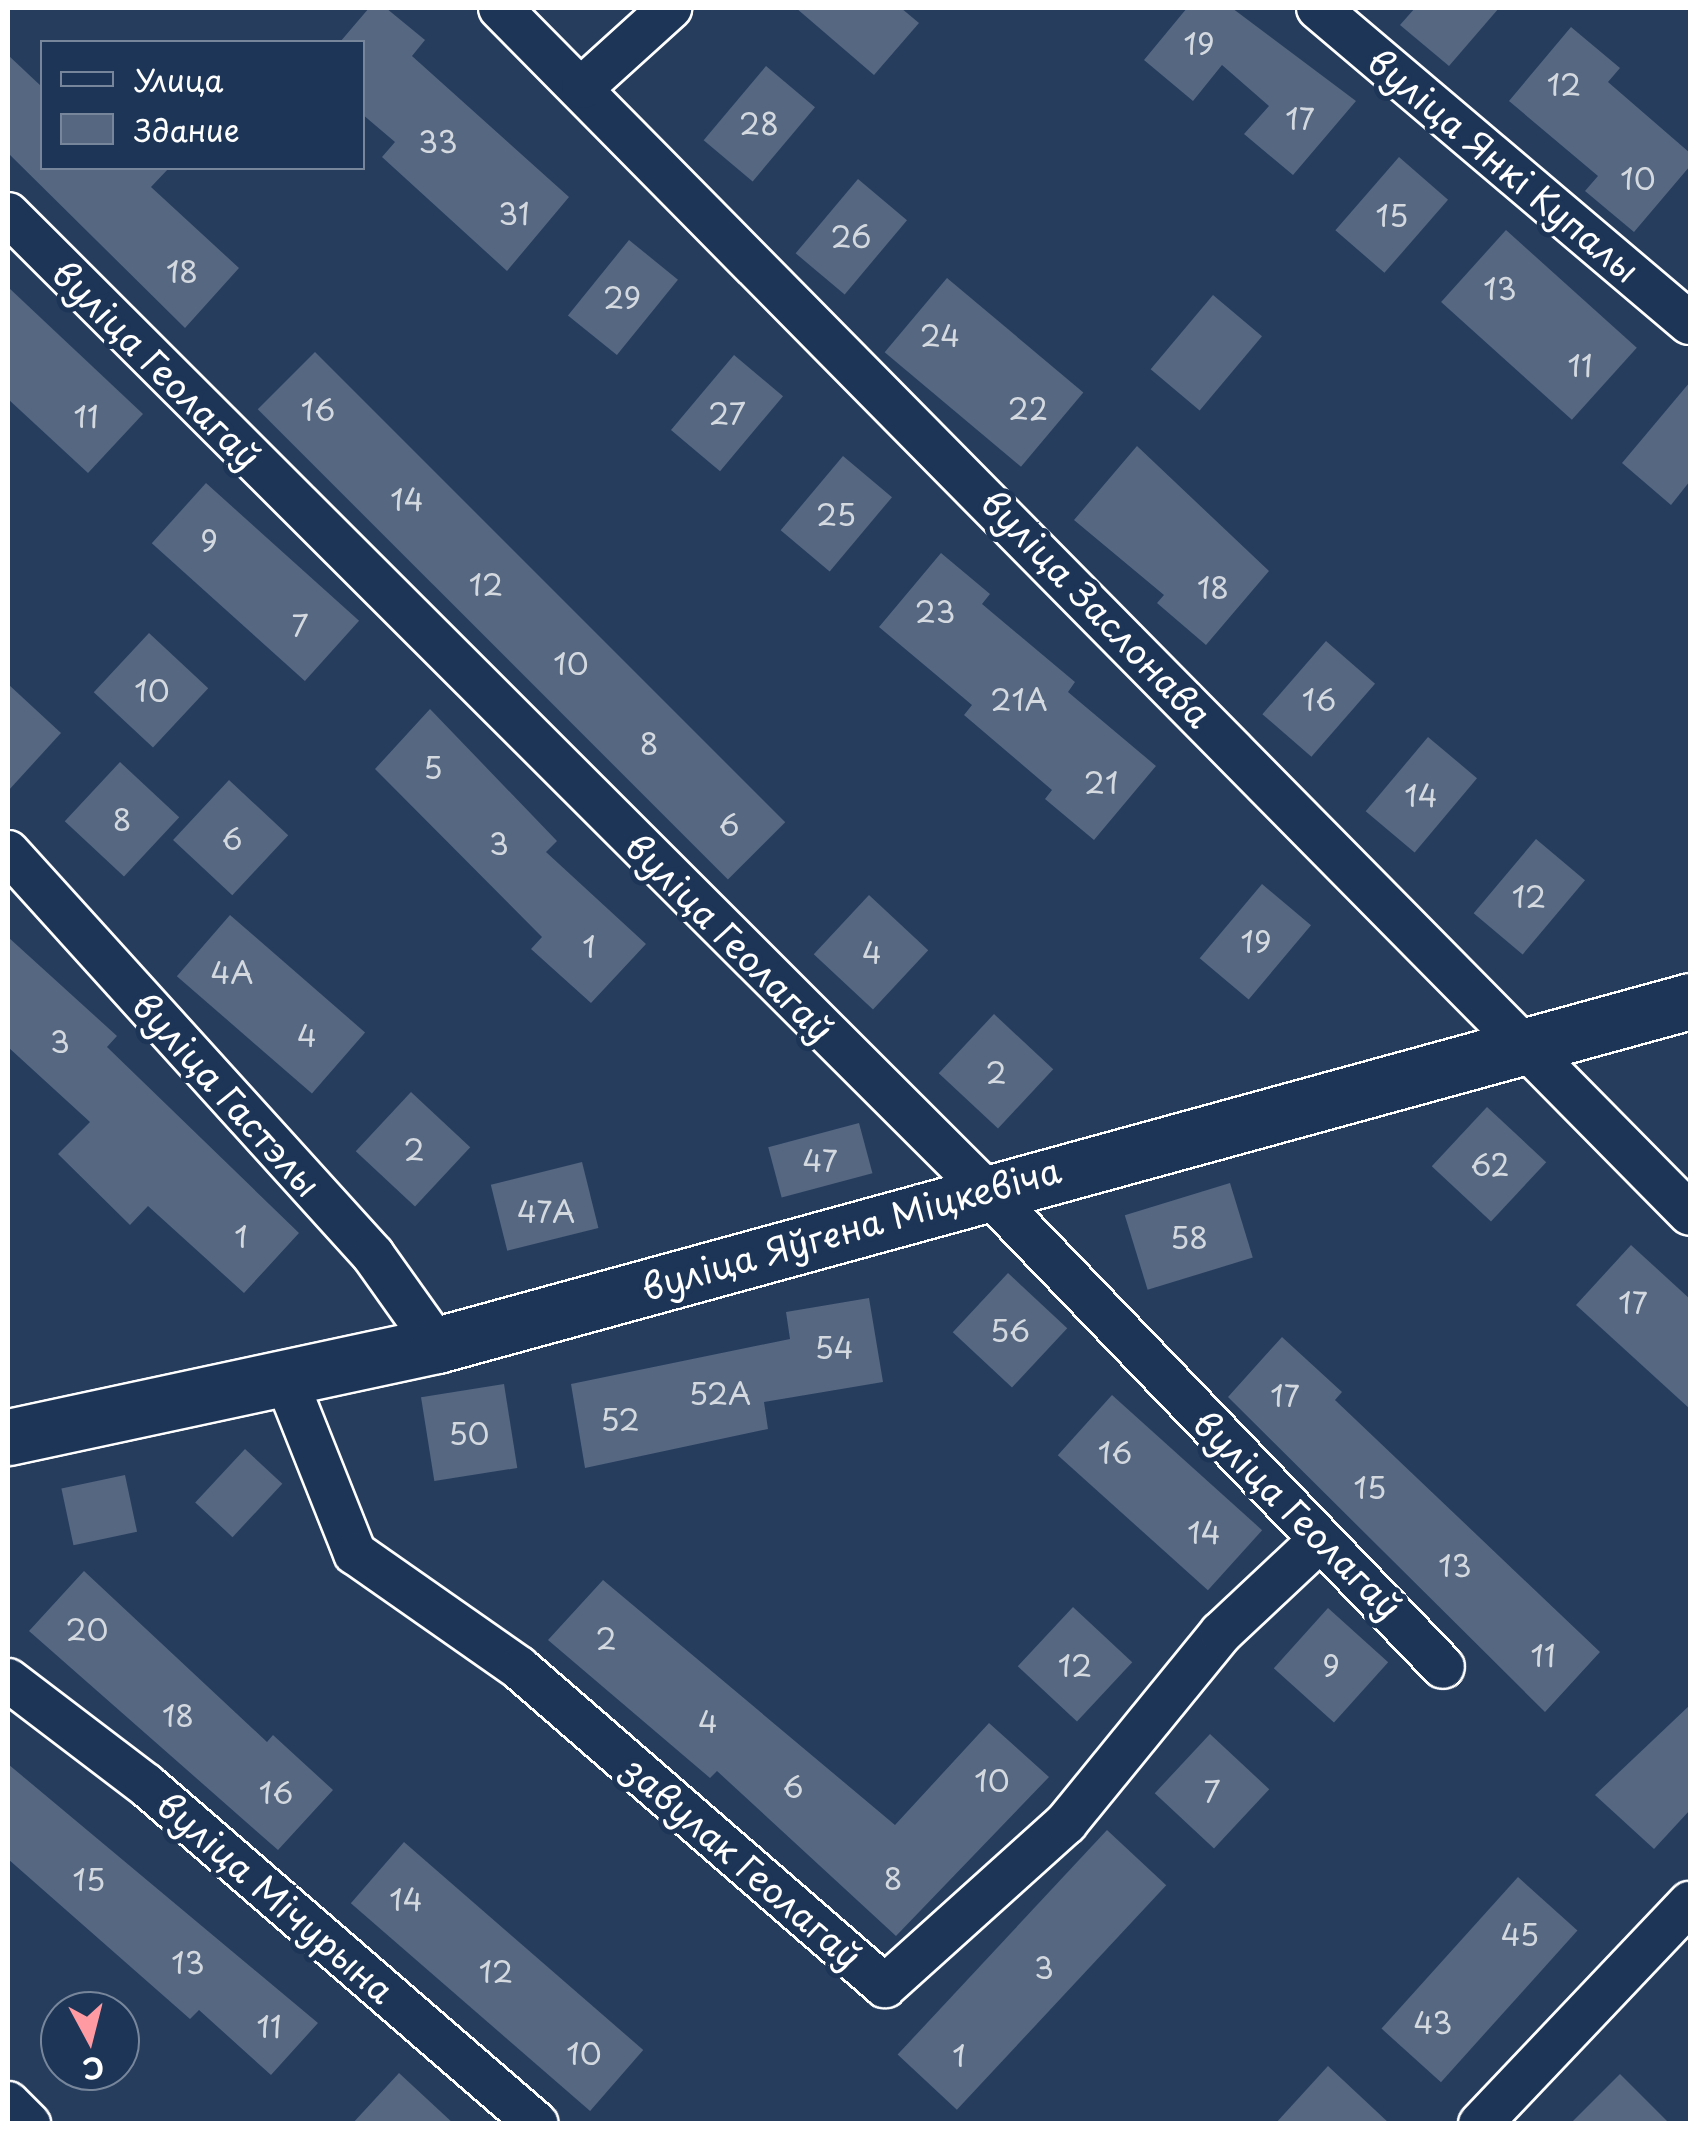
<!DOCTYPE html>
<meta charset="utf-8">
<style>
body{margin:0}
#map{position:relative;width:1698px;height:2131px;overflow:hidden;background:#263d5e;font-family:"Playpen Sans",sans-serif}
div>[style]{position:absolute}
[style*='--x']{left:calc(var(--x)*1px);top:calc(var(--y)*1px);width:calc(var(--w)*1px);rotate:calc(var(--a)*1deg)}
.building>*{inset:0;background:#556781;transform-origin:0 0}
.roads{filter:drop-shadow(2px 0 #fff) drop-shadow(-2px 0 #fff) drop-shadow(0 2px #fff) drop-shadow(0 -2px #fff)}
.street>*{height:42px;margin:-21px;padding:0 21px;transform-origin:21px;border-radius:21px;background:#1d3557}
.secondary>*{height:55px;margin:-27.5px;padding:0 27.5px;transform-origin:27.5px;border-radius:27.5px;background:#1d3557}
span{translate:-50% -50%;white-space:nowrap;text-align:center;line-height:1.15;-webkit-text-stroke:10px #1d3557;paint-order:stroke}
.number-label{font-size:30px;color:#d4d9e0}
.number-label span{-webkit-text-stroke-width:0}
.street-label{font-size:35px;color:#fff}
.frame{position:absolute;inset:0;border:10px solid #fff;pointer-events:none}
.legend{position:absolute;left:40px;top:40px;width:325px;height:130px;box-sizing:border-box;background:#1d3557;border:2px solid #77869a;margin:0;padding:12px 18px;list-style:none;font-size:30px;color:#fff}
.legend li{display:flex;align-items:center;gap:20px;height:50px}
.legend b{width:50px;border:2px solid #77869a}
.north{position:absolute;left:40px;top:1991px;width:100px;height:100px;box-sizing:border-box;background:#1d3557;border:2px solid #77869a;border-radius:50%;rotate:173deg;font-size:28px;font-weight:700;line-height:40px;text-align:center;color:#fff}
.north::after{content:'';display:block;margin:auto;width:35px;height:45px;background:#ff9aa2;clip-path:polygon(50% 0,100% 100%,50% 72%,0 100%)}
</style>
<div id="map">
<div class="building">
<div style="clip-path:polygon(369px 8px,386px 8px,425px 40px,412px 56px,569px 197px,507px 271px,382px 157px,395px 142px,362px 114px,362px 42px,340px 42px)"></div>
<div style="clip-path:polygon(796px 8px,901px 8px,919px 23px,874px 75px)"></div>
<div style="clip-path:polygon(1187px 8px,1232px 8px,1356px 101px,1293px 175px,1244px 134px,1269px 106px,1222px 65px,1193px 101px,1144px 60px)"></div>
<div style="clip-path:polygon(1415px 8px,1499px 8px,1449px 66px,1400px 25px)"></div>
<div style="clip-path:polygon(1571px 27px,1620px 68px,1608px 82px,1690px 153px,1690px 166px,1634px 232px,1585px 191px,1598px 176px,1509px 101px)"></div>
<div style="clip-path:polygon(8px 55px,42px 87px,42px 168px,169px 168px,151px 187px,239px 268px,185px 328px,8px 153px)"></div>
<div style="left:766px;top:66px;width:64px;height:97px;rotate:40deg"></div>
<div style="left:1399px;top:157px;width:65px;height:97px;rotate:41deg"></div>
<div style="left:858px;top:179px;width:64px;height:97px;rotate:40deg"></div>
<div style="left:1506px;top:230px;width:176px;height:97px;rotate:42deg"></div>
<div style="left:629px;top:240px;width:63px;height:97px;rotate:39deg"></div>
<div style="left:947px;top:278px;width:178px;height:97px;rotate:40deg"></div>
<div style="clip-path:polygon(8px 287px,143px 414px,88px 473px,8px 399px)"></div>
<div style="left:1213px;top:295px;width:64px;height:97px;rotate:40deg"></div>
<div style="left:315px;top:352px;width:665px;height:81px;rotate:45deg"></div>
<div style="left:734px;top:355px;width:64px;height:98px;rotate:40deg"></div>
<div style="clip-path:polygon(1690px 382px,1690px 481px,1671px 505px,1622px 463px)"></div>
<div style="clip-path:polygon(1137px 446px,1269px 571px,1206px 645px,1157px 603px,1164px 595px,1074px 520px)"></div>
<div style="left:843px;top:456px;width:64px;height:97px;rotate:40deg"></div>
<div style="left:206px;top:483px;width:206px;height:81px;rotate:42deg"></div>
<div style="clip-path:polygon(941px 553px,990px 594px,982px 604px,1075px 682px,1068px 692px,1156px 766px,1094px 840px,1045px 799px,1052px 790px,964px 715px,972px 705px,879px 627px)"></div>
<div style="left:149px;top:633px;width:81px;height:81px;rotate:43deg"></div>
<div style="left:1326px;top:641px;width:65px;height:97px;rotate:41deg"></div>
<div style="clip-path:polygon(8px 684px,61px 733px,8px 791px)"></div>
<div style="clip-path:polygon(430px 709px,557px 841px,546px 852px,646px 944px,591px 1003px,531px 949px,542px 937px,375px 769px)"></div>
<div style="left:1428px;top:737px;width:64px;height:97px;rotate:40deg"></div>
<div style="left:120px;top:762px;width:81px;height:81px;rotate:43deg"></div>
<div style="left:229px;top:780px;width:81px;height:82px;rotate:43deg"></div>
<div style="left:1536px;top:839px;width:64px;height:97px;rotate:40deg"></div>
<div style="left:1262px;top:884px;width:64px;height:97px;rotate:40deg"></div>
<div style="left:869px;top:895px;width:81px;height:81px;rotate:43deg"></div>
<div style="left:230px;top:915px;width:179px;height:81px;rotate:41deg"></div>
<div style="clip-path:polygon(8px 937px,117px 1036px,107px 1047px,299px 1233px,244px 1293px,148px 1206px,130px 1225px,58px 1154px,90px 1122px,8px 1047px)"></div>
<div style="left:994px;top:1014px;width:81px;height:81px;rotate:43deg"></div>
<div style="left:411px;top:1092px;width:81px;height:81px;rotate:43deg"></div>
<div style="left:1487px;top:1107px;width:81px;height:81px;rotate:43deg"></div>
<div style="left:859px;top:1123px;width:52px;height:94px;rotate:75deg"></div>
<div style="left:582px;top:1162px;width:68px;height:94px;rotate:76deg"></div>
<div style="left:1230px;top:1183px;width:78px;height:110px;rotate:73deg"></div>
<div style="clip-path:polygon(1631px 1245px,1690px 1299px,1690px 1409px,1576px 1305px)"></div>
<div style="left:1008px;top:1273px;width:81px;height:81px;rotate:43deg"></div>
<div style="clip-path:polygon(869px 1298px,883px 1382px,764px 1402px,768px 1429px,585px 1468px,571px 1384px,790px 1339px,786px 1312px)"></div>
<div style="clip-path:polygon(1282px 1337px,1342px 1392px,1335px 1400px,1600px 1652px,1545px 1712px,1228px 1397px)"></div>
<div style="left:504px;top:1384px;width:85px;height:84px;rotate:81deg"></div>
<div style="left:1112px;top:1395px;width:202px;height:81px;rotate:42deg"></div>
<div style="left:245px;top:1449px;width:51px;height:73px;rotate:43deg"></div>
<div style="left:125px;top:1475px;width:58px;height:65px;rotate:78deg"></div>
<div style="clip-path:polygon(84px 1571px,267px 1742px,273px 1735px,333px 1790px,278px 1850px,29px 1631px)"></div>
<div style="clip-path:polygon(603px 1580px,895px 1825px,989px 1723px,1049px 1777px,896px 1936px,717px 1771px,710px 1778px,548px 1640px)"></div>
<div style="left:1073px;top:1607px;width:81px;height:81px;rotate:43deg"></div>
<div style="left:1328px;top:1608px;width:81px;height:81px;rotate:42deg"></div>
<div style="clip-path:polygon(1690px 1705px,1690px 1810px,1654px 1849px,1595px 1795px)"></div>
<div style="left:1210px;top:1734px;width:81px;height:81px;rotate:43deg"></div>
<div style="clip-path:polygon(8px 1764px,318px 2023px,271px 2075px,199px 2010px,190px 2019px,8px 1859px)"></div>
<div style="left:1107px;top:1830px;width:81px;height:307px;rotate:43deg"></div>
<div style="left:404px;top:1842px;width:317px;height:81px;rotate:41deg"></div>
<div style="left:1518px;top:1877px;width:80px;height:204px;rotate:42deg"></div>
<div style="clip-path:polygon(1328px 2066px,1390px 2124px,1275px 2124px)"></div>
<div style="clip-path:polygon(399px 2073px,454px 2124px,352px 2124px)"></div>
<div style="clip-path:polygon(1620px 2074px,1670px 2124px,1570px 2124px)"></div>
</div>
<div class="roads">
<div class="street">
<div style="--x:500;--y:8;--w:1694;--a:45.38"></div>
<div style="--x:1318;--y:8;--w:487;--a:40.3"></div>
<div style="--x:583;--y:87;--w:118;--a:-42.2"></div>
<div style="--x:8;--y:214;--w:1381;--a:44.97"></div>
<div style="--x:985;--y:1190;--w:661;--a:46.16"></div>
<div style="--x:8;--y:852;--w:544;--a:47.83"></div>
<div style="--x:373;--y:1255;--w:110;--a:54.6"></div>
<div style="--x:284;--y:1375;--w:192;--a:68.3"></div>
<div style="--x:355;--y:1553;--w:200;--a:35"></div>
<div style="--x:519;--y:1668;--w:485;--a:41"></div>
<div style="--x:885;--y:1986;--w:244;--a:-42"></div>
<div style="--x:1066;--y:1823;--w:245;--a:-50.8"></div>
<div style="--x:1221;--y:1633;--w:133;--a:-43.2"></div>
<div style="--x:8;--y:1680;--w:173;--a:37.3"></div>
<div style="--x:146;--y:1785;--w:517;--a:40.93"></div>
<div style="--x:8;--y:2103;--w:30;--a:45"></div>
<div style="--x:1480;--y:2124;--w:305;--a:-46.5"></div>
</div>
<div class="secondary">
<div style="--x:8;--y:1437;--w:439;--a:-12.1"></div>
<div style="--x:437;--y:1345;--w:1299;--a:-15.35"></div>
</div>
</div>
<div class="number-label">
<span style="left:1199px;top:43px">19</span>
<span style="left:1564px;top:84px">12</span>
<span style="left:1300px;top:118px">17</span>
<span style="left:759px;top:123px">28</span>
<span style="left:438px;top:141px">33</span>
<span style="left:1638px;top:178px">10</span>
<span style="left:514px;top:213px">31</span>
<span style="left:1392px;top:215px">15</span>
<span style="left:851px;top:236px">26</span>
<span style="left:182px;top:271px">18</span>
<span style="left:1500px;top:288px">13</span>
<span style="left:622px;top:297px">29</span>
<span style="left:940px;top:335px">24</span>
<span style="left:1580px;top:365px">11</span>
<span style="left:1028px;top:408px">22</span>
<span style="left:318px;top:409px">16</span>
<span style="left:727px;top:413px">27</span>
<span style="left:86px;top:416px">11</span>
<span style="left:407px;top:499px">14</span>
<span style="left:836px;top:514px">25</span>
<span style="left:209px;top:540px">9</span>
<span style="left:486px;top:584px">12</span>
<span style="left:1213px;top:587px">18</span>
<span style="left:935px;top:611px">23</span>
<span style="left:300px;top:625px">7</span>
<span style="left:571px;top:663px">10</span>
<span style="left:152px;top:690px">10</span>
<span style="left:1019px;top:699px">21А</span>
<span style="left:1319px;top:699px">16</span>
<span style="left:649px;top:743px">8</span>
<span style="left:433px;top:767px">5</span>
<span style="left:1101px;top:782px">21</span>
<span style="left:1421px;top:795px">14</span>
<span style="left:122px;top:819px">8</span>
<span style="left:729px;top:824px">6</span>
<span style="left:232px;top:838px">6</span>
<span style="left:499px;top:843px">3</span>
<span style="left:1529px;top:896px">12</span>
<span style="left:1256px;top:941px">19</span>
<span style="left:589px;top:946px">1</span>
<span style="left:872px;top:952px">4</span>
<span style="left:232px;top:972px">4А</span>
<span style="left:307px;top:1035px">4</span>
<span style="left:60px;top:1041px">3</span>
<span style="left:996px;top:1072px">2</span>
<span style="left:414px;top:1149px">2</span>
<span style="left:820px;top:1160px">47</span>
<span style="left:1490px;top:1164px">62</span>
<span style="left:546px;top:1211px">47А</span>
<span style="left:241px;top:1236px">1</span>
<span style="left:1189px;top:1237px">58</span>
<span style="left:1633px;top:1302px">17</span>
<span style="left:1010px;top:1330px">56</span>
<span style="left:834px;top:1347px">54</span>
<span style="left:720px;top:1393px">52А</span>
<span style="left:1285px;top:1395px">17</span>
<span style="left:620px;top:1419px">52</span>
<span style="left:469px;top:1433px">50</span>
<span style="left:1115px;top:1452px">16</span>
<span style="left:1370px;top:1487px">15</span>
<span style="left:1204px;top:1532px">14</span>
<span style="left:1455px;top:1565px">13</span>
<span style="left:87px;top:1629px">20</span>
<span style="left:606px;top:1638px">2</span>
<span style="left:1543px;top:1655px">11</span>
<span style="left:1075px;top:1665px">12</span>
<span style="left:1331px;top:1665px">9</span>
<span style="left:178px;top:1715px">18</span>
<span style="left:708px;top:1721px">4</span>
<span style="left:992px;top:1780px">10</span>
<span style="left:793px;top:1786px">6</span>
<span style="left:1212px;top:1791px">7</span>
<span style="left:276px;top:1792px">16</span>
<span style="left:893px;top:1878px">8</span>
<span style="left:89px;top:1879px">15</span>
<span style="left:406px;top:1899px">14</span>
<span style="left:1520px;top:1934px">45</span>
<span style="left:188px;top:1962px">13</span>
<span style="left:1044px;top:1967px">3</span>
<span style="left:496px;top:1971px">12</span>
<span style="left:1433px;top:2022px">43</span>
<span style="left:269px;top:2026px">11</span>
<span style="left:584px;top:2053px">10</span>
<span style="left:959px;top:2055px">1</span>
</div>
<div class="street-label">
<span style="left:1504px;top:165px;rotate:40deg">вуліца Янкі Купалы</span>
<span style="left:157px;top:364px;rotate:45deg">вуліца Геолагаў</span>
<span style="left:1097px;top:608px;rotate:46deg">вуліца Заслонава</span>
<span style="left:730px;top:937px;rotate:45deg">вуліца Геолагаў</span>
<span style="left:227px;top:1094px;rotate:48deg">вуліца Гастэлы</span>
<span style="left:851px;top:1228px;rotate:-16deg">вуліца Яўгена Міцкевіча</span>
<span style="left:1298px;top:1514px;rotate:45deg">вуліца Геолагаў</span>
<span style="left:743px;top:1862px;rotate:41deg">завулак Геолагаў</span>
<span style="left:276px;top:1897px;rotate:41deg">вуліца Мічурына</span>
</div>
<div class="frame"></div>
<ul class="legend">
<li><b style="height:12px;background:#1d3557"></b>Улица</li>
<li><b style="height:28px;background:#556781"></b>Здание</li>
</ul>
<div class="north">С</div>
</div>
